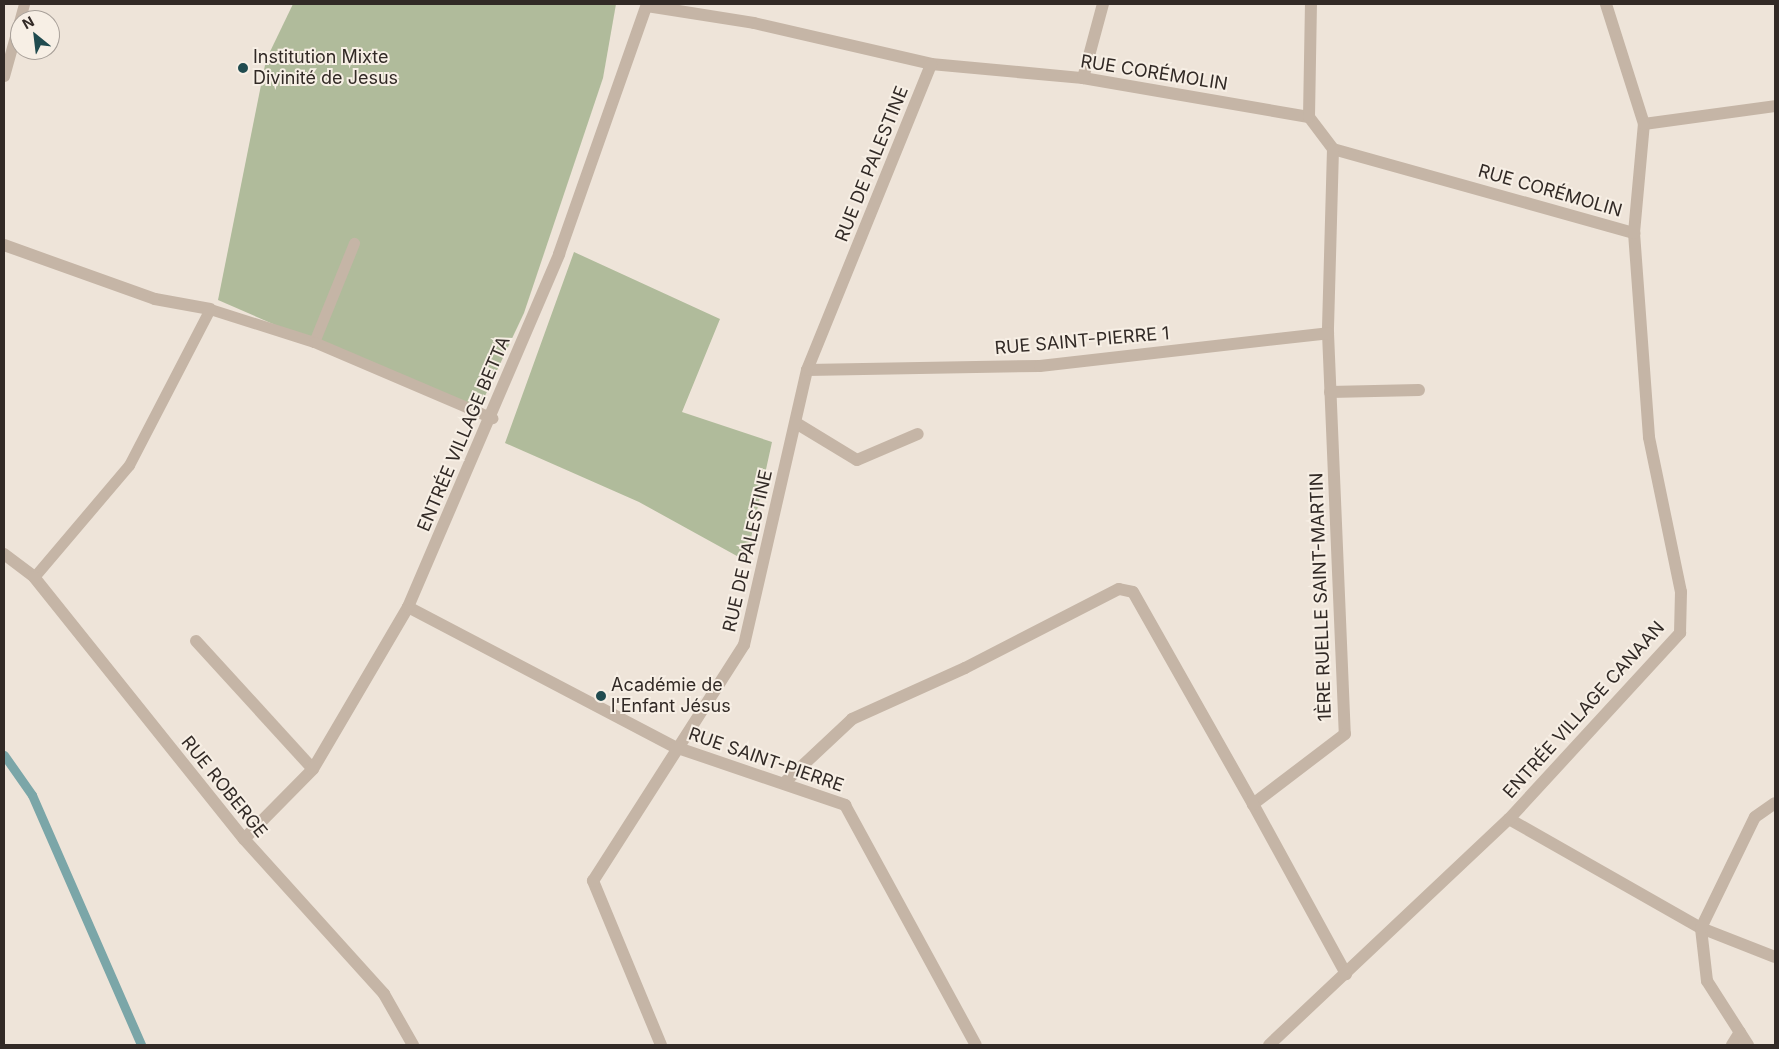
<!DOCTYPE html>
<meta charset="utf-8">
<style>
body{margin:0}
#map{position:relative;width:1779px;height:1049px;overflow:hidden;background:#eee4d9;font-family:Inter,sans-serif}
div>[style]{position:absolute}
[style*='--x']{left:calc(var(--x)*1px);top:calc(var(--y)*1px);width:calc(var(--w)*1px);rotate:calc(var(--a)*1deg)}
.green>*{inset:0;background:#b0bb9b}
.stream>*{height:9px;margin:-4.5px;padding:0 4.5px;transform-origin:4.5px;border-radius:4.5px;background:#7ba6a8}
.lane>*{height:11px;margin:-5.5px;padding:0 5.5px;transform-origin:5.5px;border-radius:5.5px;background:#c5b5a6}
.street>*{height:12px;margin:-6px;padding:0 6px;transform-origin:6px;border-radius:6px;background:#c5b5a6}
.dots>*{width:14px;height:14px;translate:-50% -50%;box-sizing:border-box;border:2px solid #f7efe5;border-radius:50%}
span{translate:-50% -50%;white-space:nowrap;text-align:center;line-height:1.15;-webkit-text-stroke:4px #f7efe5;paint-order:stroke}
.poi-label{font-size:18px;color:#322a26}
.left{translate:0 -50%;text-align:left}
.street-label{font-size:18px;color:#322a26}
.frame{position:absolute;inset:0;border:5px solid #322a26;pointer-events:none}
.north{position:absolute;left:10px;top:10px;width:50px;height:50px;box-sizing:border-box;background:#f7efe5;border:1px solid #a8a099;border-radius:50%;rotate:331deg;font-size:14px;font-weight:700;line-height:20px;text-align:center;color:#322a26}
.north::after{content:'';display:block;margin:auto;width:18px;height:22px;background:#204b4f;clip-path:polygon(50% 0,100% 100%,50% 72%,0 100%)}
</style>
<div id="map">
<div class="green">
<div style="clip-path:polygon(293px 4px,616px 4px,603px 78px,524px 313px,477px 413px,218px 300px,266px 60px)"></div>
<div style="clip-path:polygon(574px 252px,720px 319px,682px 412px,772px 442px,746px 561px,639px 502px,505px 443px)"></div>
</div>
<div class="stream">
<div style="--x:4;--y:755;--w:49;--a:55"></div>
<div style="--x:32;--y:795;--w:273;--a:66.4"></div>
</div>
<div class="lane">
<div style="--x:4;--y:76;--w:75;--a:-74.5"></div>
<div style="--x:314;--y:342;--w:107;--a:-68"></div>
<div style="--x:34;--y:577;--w:147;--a:-49.7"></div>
<div style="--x:129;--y:465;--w:176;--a:-62.6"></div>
<div style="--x:210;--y:309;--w:109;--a:17.6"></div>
<div style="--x:314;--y:342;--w:194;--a:23.1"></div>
</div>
<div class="street">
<div style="--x:647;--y:6;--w:108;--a:9"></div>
<div style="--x:754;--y:23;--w:182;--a:13"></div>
<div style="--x:931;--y:64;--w:153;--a:5.3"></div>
<div style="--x:1083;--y:78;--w:229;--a:9.8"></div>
<div style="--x:1309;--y:117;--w:40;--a:53"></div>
<div style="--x:1333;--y:149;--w:313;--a:15.6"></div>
<div style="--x:1083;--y:78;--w:77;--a:-74.9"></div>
<div style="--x:1309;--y:117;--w:113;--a:-89"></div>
<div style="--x:1644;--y:124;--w:132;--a:-7.8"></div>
<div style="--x:1333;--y:149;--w:184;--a:91.6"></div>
<div style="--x:1328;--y:333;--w:401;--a:87.6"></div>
<div style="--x:1345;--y:734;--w:116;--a:142.7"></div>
<div style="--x:1253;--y:804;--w:194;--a:61.3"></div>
<div style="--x:4;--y:245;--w:160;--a:19.7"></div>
<div style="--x:155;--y:299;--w:56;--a:10.3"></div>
<div style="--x:807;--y:370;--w:233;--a:-1"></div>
<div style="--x:1040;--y:366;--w:290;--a:-6.5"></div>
<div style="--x:1330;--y:392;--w:89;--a:-1.3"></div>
<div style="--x:796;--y:423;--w:71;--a:31.2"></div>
<div style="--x:857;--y:460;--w:66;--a:-23.1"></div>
<div style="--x:4;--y:554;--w:38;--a:37"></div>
<div style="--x:34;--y:577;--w:336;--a:51.3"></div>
<div style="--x:244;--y:839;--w:209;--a:47.9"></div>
<div style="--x:384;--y:994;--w:59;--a:60.4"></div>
<div style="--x:408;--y:607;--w:301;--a:27.7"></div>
<div style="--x:675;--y:747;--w:180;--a:18.8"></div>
<div style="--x:845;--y:805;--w:273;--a:61.4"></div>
<div style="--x:196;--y:641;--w:173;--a:47.6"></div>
<div style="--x:785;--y:782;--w:92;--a:-43.2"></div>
<div style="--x:852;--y:719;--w:124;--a:-24.3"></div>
<div style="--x:965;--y:668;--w:173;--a:-27.2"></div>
<div style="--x:1119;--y:589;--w:14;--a:12"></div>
<div style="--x:1133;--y:592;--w:244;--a:60.5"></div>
<div style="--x:1509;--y:819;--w:221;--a:29.6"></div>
<div style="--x:1701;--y:928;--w:79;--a:21.4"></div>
<div style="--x:244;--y:839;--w:98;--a:-45.4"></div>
<div style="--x:313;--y:769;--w:188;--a:-59.6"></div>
<div style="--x:408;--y:607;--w:384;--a:-66.8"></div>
<div style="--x:559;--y:254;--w:265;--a:-70.6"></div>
<div style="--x:661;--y:1045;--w:178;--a:-112.5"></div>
<div style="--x:593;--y:881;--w:280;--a:-57.4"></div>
<div style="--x:744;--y:645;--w:282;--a:-77.1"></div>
<div style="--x:807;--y:370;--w:330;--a:-67.9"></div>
<div style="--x:1269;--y:1045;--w:330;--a:-43.3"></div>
<div style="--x:1509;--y:819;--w:253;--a:-47.4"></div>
<div style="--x:1680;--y:633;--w:41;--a:-88.6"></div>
<div style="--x:1681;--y:592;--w:158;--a:-101.7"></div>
<div style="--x:1649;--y:437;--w:205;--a:-94.2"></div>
<div style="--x:1634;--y:233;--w:109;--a:-84.8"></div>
<div style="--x:1644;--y:124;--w:126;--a:-107.6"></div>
<div style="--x:1732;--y:1045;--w:15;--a:-58"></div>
<div style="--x:1748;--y:1045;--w:76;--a:-122.6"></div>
<div style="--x:1707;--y:981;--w:53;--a:-96.5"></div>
<div style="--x:1701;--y:928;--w:123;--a:-64.1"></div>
<div style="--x:1755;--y:817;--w:24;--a:-35"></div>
</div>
<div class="dots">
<div style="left:243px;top:68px;background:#204b4f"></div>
<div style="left:601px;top:696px;background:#204b4f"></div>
</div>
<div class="poi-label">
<span class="left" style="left:253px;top:68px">Institution Mixte<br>Divinité de Jesus</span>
<span class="left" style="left:611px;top:696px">Académie de<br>l'Enfant Jésus</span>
</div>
<div class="street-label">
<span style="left:1154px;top:73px;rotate:9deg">RUE CORÉMOLIN</span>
<span style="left:872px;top:164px;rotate:-68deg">RUE DE PALESTINE</span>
<span style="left:1550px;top:191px;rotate:16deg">RUE CORÉMOLIN</span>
<span style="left:1082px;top:341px;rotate:-5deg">RUE SAINT-PIERRE 1</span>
<span style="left:464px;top:434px;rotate:-67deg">ENTRÉE VILLAGE BETTA</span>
<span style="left:748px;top:551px;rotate:-77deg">RUE DE PALESTINE</span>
<span style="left:1321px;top:597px;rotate:-92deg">1ÈRE RUELLE SAINT-MARTIN</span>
<span style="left:1584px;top:710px;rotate:-48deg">ENTRÉE VILLAGE CANAAN</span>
<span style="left:766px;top:760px;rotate:19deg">RUE SAINT-PIERRE</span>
<span style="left:224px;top:787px;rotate:51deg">RUE ROBERGE</span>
</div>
<div class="frame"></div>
<div class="north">N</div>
</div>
